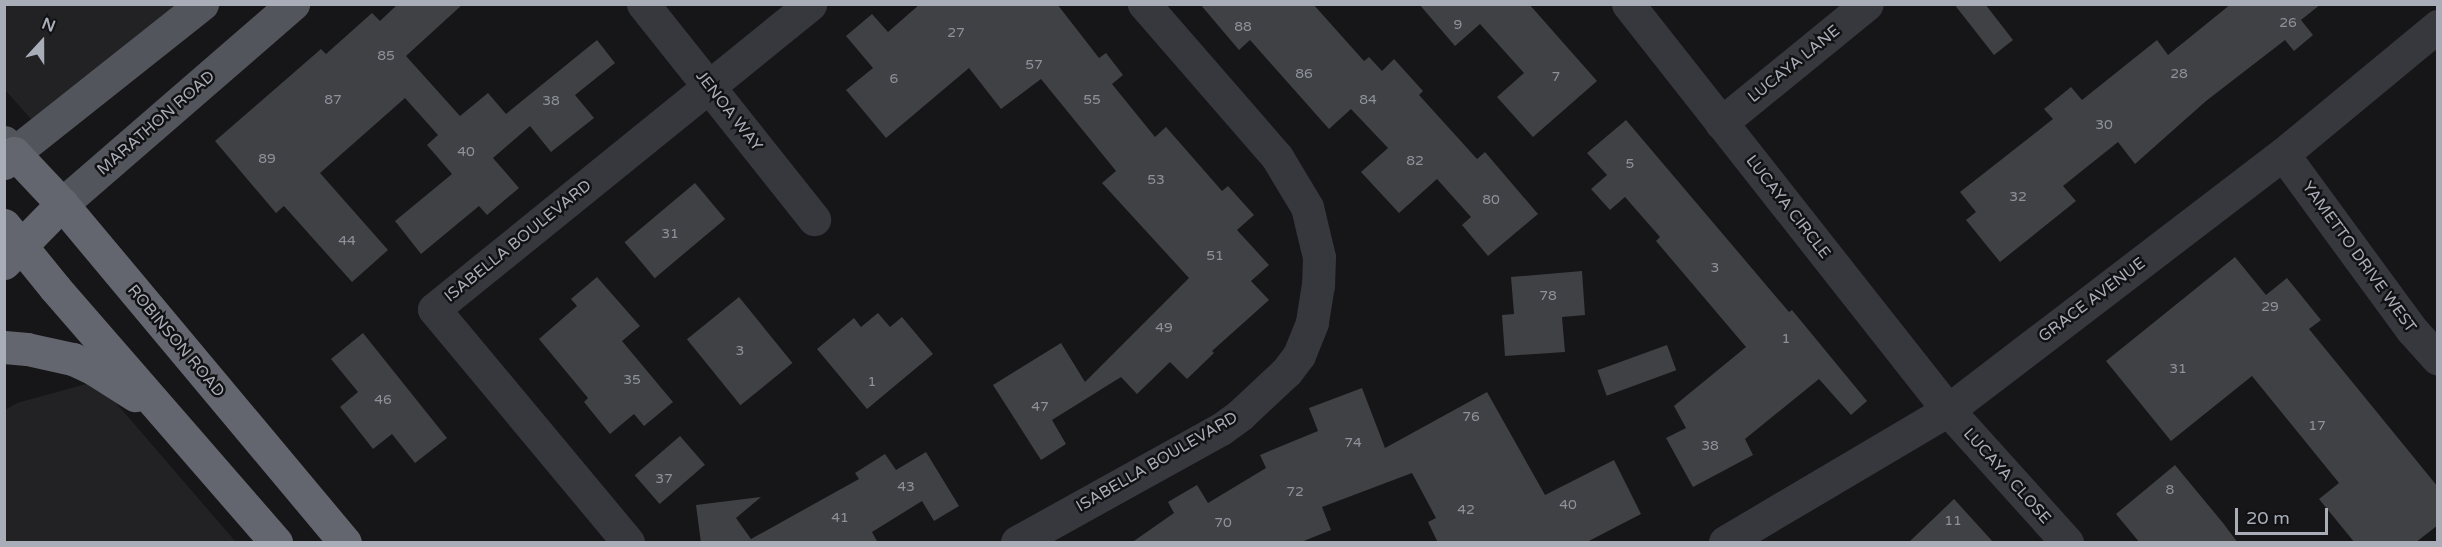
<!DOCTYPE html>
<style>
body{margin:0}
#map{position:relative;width:2442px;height:547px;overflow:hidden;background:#161618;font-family:"Varela Round",sans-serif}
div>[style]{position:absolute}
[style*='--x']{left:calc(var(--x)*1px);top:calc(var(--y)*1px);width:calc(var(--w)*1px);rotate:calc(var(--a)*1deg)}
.built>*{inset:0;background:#222225}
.building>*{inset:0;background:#404145;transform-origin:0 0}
.minor>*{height:33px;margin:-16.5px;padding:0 16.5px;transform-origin:16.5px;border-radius:16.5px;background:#37383d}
.major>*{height:33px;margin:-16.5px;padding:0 16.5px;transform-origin:16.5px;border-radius:16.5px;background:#53555c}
.highway>*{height:33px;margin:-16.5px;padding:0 16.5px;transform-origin:16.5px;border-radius:16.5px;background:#63666e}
span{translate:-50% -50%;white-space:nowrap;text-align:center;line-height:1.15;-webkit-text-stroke:5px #111113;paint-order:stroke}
.number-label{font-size:14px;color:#8e929b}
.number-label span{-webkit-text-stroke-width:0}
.street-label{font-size:16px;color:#a8adb8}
.frame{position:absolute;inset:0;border:6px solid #a8adb8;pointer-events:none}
.north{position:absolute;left:12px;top:12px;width:60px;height:60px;-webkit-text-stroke:4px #111113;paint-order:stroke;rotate:21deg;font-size:16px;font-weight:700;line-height:24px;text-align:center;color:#a8adb8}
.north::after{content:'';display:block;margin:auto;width:21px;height:27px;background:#a8adb8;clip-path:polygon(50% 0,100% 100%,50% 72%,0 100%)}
.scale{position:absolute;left:2235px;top:508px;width:93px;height:27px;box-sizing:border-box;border:3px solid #a8adb8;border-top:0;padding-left:8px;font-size:18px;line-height:21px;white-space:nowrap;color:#a8adb8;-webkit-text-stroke:4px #111113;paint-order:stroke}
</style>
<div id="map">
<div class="built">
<div style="clip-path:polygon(5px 5px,195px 5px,41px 130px,5px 90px)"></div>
<div style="clip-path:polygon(97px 381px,236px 542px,5px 542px,5px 410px,17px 403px)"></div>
</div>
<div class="building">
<div style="clip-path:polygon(398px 4px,463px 4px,406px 56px,460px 116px,488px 93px,506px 114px,597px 40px,615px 63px,575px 95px,594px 118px,551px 152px,530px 126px,493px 158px,519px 188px,487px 215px,479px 206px,421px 254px,395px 221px,452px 174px,427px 145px,438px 135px,405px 98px,320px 173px,388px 250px,352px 282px,284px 206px,276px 213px,215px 141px,321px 49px,326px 54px,372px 13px,380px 21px)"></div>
<div style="clip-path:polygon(920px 4px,1057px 4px,1099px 58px,1106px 53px,1123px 75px,1112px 84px,1155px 137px,1166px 127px,1222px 191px,1228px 186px,1254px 215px,1237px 230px,1269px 265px,1251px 281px,1269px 300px,1212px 351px,1214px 353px,1187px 379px,1170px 362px,1137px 394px,1121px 377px,1052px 420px,1066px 444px,1041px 460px,993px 385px,1061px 343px,1085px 382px,1189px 278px,1102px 183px,1116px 171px,1041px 79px,1001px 109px,969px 68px,886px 138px,846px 90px,873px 68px,846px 36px,872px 14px,888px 32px)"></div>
<div style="clip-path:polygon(1200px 4px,1313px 4px,1364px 61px,1369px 57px,1382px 71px,1394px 59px,1423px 91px,1419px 95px,1477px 159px,1485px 152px,1538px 214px,1488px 256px,1462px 225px,1471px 217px,1437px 179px,1399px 213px,1361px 172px,1388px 148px,1351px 109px,1329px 129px,1250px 40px,1239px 50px)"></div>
<div style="clip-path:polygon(1419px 4px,1529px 4px,1597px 81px,1533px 137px,1497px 97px,1524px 73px,1480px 24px,1455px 46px)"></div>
<div style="clip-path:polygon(1954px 4px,1985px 4px,2013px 40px,1994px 55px)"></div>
<div style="clip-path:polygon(2231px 4px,2321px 4px,2301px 20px,2313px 35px,2294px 51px,2285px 40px,2206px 101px,2135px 164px,2118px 142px,2063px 186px,2076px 201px,2000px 262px,1966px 220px,1976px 212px,1960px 192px,2053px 119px,2044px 109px,2071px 87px,2082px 100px,2157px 40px,2168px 55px)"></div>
<div style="clip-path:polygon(1626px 120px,1789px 312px,1792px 310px,1867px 401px,1851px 415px,1819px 379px,1745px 439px,1753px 455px,1693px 487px,1666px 438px,1686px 428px,1674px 406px,1746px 347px,1656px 241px,1660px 237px,1625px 197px,1610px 210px,1591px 189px,1607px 175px,1587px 153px)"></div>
<div style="left:695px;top:183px;width:47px;height:92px;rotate:50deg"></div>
<div style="clip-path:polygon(2235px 257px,2266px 295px,2287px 278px,2321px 320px,2309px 329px,2438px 487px,2438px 525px,2415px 543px,2355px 543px,2319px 499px,2339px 483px,2252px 376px,2171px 441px,2106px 361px)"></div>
<div style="clip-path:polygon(1582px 271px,1585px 315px,1562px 317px,1565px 352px,1505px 356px,1502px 315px,1514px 314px,1511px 277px)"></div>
<div style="clip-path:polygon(597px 277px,640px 326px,622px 341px,673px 402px,644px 426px,634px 414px,610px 434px,584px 402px,588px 398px,539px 339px,577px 306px,571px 299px)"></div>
<div style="left:739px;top:297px;width:85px;height:67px;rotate:51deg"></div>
<div style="clip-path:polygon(878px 313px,890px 327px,902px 317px,933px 354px,867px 409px,817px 349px,854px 318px,861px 327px)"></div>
<div style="clip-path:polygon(363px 333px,447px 438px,415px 463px,392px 434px,373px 449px,340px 407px,358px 392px,331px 359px)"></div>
<div style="left:1667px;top:345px;width:27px;height:74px;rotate:70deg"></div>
<div style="clip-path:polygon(1362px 388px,1385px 448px,1487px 392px,1545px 495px,1614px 460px,1641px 514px,1585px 543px,1438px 543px,1428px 522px,1436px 518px,1412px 473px,1322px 507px,1331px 530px,1299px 543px,1131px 543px,1174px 513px,1168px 502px,1197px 485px,1208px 503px,1266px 468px,1260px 455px,1318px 431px,1309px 408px)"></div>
<div style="left:680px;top:436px;width:38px;height:60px;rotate:49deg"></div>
<div style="clip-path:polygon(926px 452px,959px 506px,934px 521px,922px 501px,872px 532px,878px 543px,701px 543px,696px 505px,761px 497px,736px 518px,751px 539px,859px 479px,855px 473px,885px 454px,896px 470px)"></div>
<div style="clip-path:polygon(2175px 465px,2223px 523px,2238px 543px,2140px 543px,2116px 514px)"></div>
<div style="clip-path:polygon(1954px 499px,1994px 543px,1908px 543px)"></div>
</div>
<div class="minor">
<div style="--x:643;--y:4;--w:275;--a:51.5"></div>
<div style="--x:1628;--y:4;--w:517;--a:51.76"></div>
<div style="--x:1948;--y:410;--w:178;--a:48"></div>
<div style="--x:1721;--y:123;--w:188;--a:-39.2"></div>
<div style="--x:2283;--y:154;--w:217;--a:53.8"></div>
<div style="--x:2411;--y:329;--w:40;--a:48"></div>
<div style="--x:628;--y:542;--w:303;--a:-129.8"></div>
<div style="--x:434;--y:309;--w:484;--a:-39"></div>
<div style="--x:1017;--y:542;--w:233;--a:-29"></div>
<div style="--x:1221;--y:429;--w:24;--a:-36"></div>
<div style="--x:1240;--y:415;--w:64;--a:-43.1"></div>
<div style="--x:1287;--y:371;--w:20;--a:-53"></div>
<div style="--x:1299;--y:355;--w:35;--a:-68"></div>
<div style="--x:1312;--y:322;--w:36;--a:-81"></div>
<div style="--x:1318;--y:286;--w:29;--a:-88"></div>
<div style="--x:1319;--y:257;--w:51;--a:-103.5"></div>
<div style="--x:1307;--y:207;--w:58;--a:-121"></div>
<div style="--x:1277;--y:157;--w:203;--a:-131"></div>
<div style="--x:1725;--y:542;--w:259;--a:-30.6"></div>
<div style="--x:1948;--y:410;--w:422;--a:-37.4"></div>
<div style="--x:2283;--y:154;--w:201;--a:-39.6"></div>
</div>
<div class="major">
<div style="--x:4;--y:142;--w:15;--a:48"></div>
<div style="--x:14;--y:153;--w:240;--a:-38.4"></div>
<div style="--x:62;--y:204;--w:306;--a:-40.9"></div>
</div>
<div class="highway">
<div style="--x:4;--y:163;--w:14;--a:-45"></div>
<div style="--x:14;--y:153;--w:70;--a:46.7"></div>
<div style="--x:62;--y:204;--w:441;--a:50.1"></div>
<div style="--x:4;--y:225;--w:81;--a:51"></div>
<div style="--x:55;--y:288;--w:337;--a:49"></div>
<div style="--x:4;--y:263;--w:83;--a:-45.5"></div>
<div style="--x:4;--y:347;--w:23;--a:5"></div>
<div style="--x:27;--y:349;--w:47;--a:12.3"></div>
<div style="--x:73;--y:359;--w:23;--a:25"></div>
<div style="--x:94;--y:369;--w:49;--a:32.4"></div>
</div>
<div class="number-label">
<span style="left:2288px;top:23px">26</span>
<span style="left:1458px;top:25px">9</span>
<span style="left:1243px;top:27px">88</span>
<span style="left:956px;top:33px">27</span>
<span style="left:386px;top:56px">85</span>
<span style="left:1034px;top:65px">57</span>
<span style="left:1304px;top:74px">86</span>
<span style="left:2179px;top:74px">28</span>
<span style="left:1556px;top:77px">7</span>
<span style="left:894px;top:79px">6</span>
<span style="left:333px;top:100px">87</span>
<span style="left:1092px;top:100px">55</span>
<span style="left:1368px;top:100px">84</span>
<span style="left:551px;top:101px">38</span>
<span style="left:2104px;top:125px">30</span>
<span style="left:466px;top:152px">40</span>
<span style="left:267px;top:159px">89</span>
<span style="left:1415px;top:161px">82</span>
<span style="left:1630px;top:164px">5</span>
<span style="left:1156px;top:180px">53</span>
<span style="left:2018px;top:197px">32</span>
<span style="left:1491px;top:200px">80</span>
<span style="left:670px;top:234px">31</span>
<span style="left:347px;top:241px">44</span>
<span style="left:1215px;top:256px">51</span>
<span style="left:1715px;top:268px">3</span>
<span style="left:1548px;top:296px">78</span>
<span style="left:2270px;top:307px">29</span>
<span style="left:1164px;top:328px">49</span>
<span style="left:1786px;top:339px">1</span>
<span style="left:740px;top:351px">3</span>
<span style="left:2178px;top:369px">31</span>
<span style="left:632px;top:380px">35</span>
<span style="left:872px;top:382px">1</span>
<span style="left:383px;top:400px">46</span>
<span style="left:1040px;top:407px">47</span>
<span style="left:1471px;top:417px">76</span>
<span style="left:2317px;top:426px">17</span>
<span style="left:1353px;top:443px">74</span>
<span style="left:1710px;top:446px">38</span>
<span style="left:664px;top:479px">37</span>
<span style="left:906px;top:487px">43</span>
<span style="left:2170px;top:490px">8</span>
<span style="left:1295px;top:492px">72</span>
<span style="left:1568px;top:505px">40</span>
<span style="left:1466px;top:510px">42</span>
<span style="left:840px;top:518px">41</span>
<span style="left:1953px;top:521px">11</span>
<span style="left:1223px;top:523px">70</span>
</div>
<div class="street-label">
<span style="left:1794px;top:64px;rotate:-39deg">LUCAYA LANE</span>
<span style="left:729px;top:111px;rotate:52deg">JENOA WAY</span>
<span style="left:156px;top:123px;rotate:-41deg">MARATHON ROAD</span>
<span style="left:1788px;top:207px;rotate:52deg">LUCAYA CIRCLE</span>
<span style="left:518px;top:241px;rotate:-39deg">ISABELLA BOULEVARD</span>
<span style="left:2359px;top:257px;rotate:54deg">YAMETTO DRIVE WEST</span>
<span style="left:2092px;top:300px;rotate:-37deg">GRACE AVENUE</span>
<span style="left:176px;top:341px;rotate:50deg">ROBINSON ROAD</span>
<span style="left:1157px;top:462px;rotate:-30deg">ISABELLA BOULEVARD</span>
<span style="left:2007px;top:476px;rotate:48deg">LUCAYA CLOSE</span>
</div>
<div class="frame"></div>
<div class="north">N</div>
<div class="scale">20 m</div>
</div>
